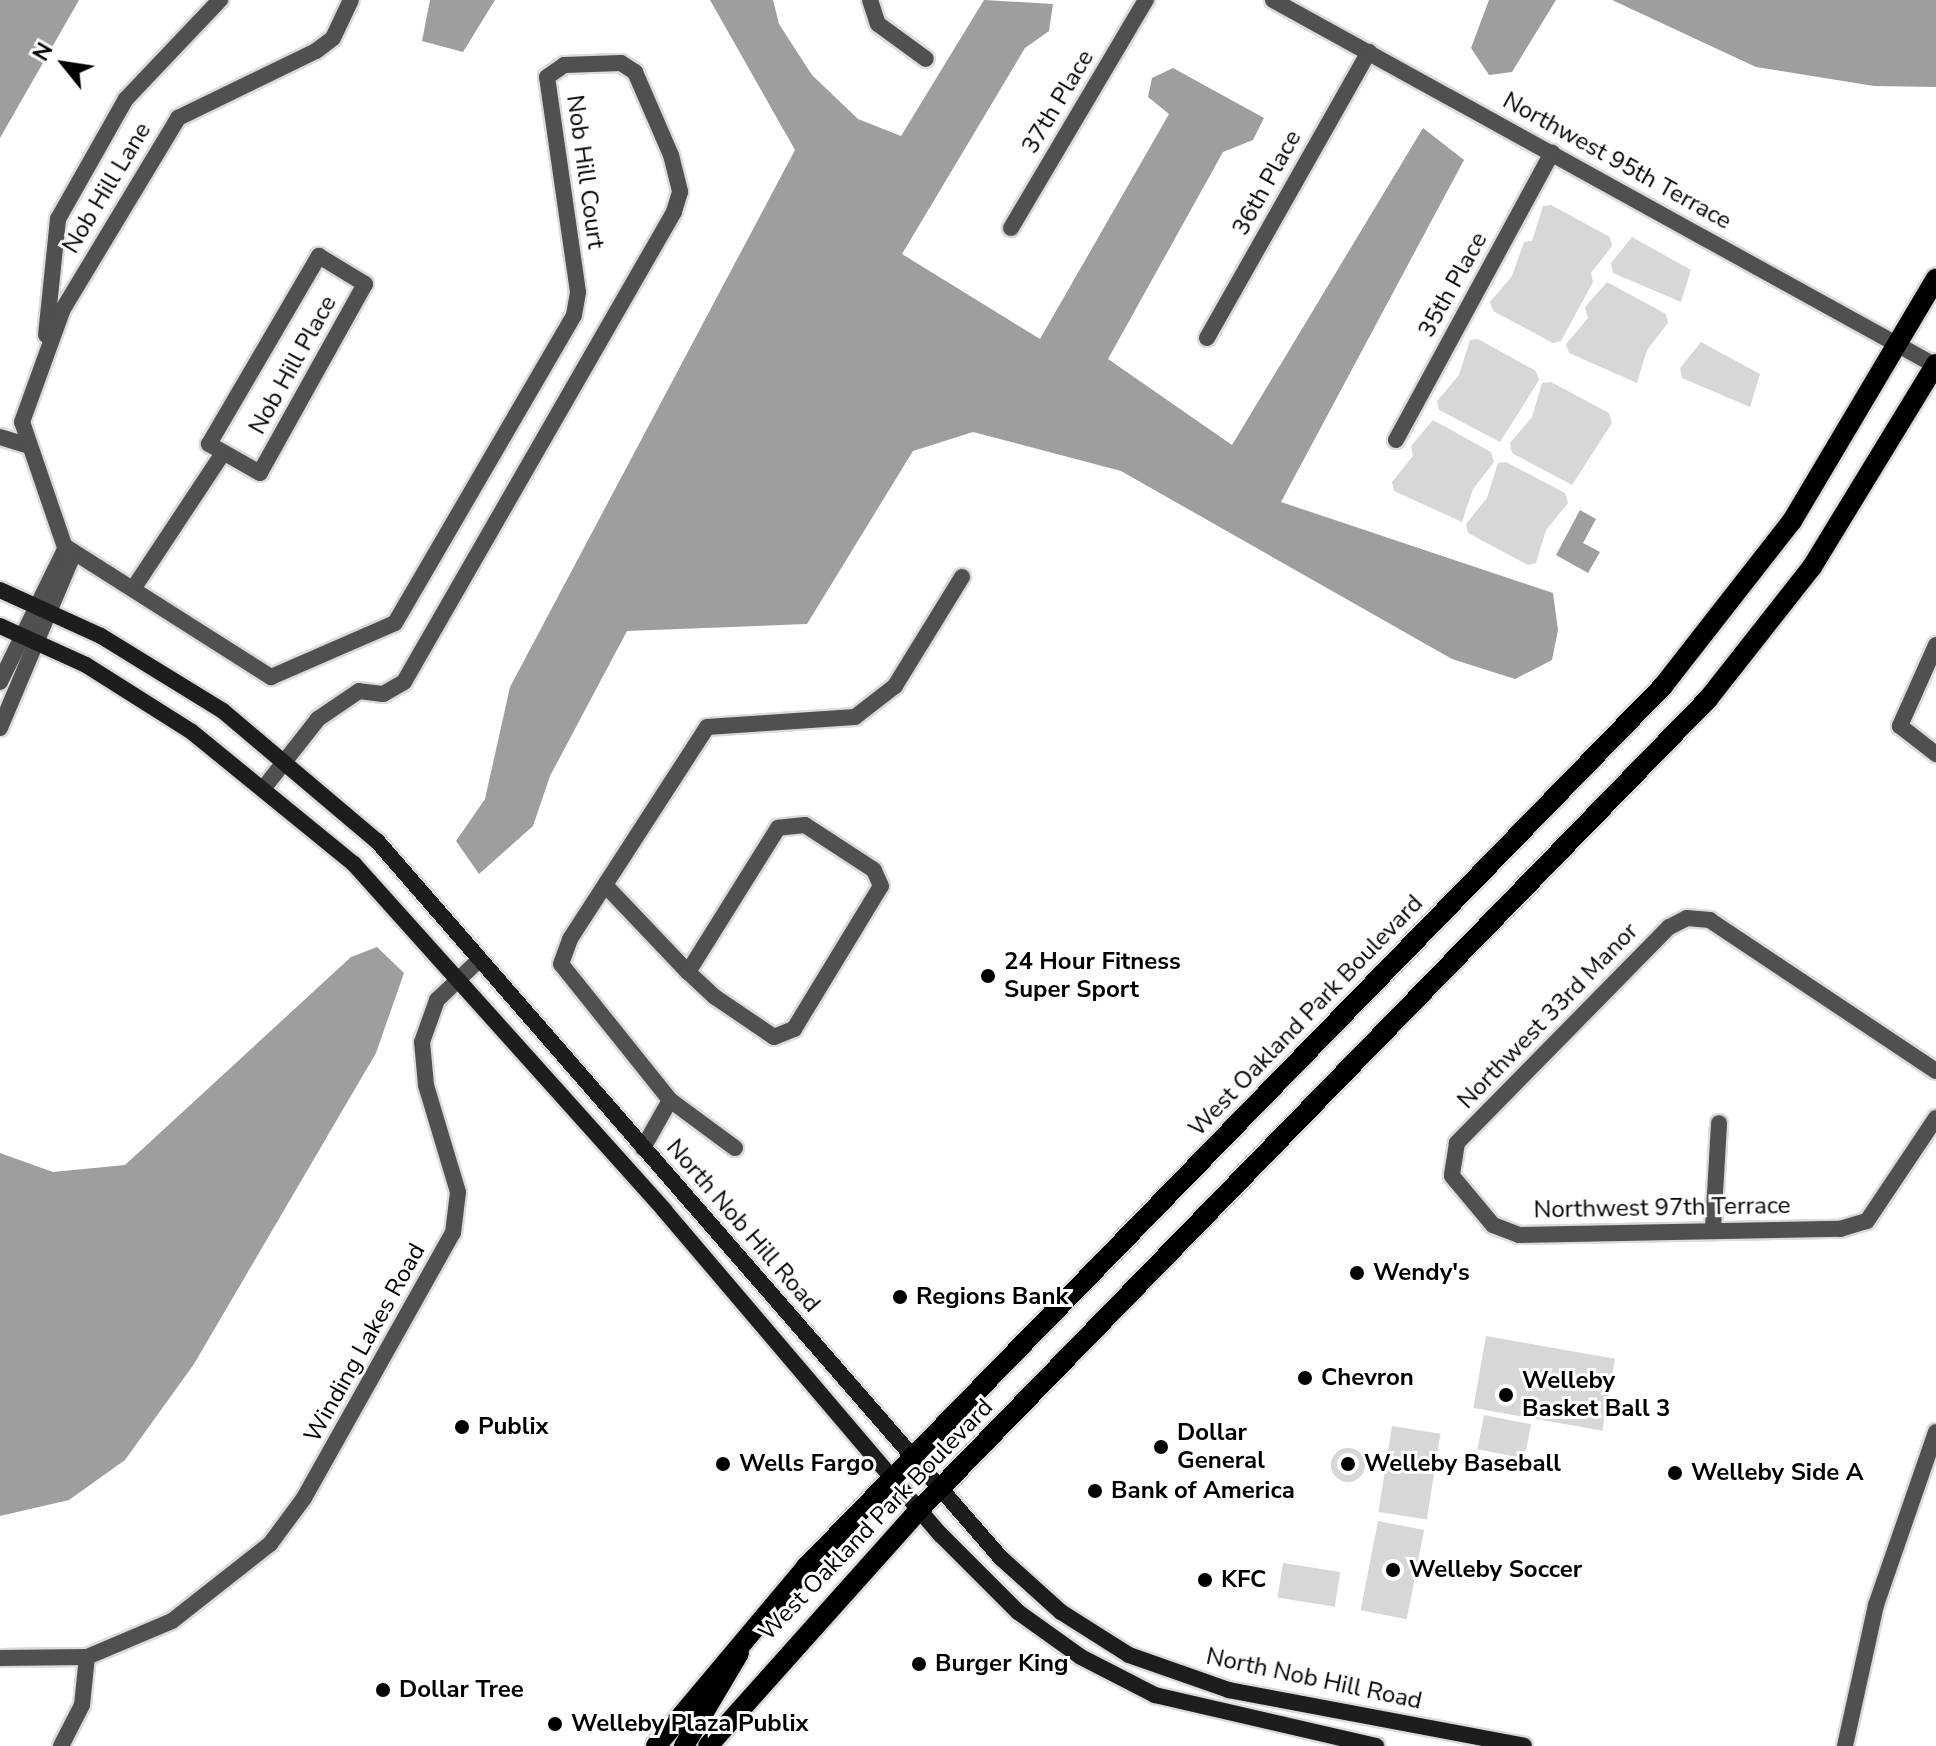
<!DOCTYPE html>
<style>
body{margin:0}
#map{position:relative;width:1936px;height:1746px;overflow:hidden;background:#fff;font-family:"Nunito Sans",sans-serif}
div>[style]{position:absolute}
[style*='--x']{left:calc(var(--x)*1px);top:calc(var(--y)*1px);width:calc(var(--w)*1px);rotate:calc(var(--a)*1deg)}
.green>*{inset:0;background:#d7d7d7;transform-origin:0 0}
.round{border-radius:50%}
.water>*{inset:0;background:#9e9e9e}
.roads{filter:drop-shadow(2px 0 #dbdbdb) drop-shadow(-2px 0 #dbdbdb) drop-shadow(0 2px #dbdbdb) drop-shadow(0 -2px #dbdbdb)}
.street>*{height:16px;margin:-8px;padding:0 8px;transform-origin:8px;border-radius:8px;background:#505050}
.secondary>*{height:16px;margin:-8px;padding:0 8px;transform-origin:8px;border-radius:8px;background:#1d1d1d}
.primary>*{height:20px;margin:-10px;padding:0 10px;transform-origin:10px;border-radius:10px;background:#000}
.dots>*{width:22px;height:22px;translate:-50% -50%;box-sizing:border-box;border:4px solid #fff;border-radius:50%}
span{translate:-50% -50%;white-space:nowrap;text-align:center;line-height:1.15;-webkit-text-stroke:6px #fff;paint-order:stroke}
.street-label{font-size:24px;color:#000}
.poi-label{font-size:24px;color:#000;font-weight:700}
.left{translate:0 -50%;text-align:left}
.north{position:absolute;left:24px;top:24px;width:80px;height:80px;-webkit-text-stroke:6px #fff;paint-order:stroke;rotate:300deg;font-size:22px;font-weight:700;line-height:32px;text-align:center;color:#000}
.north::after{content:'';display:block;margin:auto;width:28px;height:36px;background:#000;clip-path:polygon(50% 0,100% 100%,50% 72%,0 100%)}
</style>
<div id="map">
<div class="green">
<div style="clip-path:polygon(1551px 205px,1610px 237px,1612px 246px,1591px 273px,1593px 282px,1561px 341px,1553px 343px,1493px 311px,1490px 302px,1512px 276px,1524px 242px,1532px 241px,1543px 206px)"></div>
<div style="clip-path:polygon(1632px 237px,1691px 270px,1681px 302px,1613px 273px,1611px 263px)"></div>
<div style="clip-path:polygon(1607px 282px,1666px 314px,1668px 323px,1647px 350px,1637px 383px,1569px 353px,1566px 344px,1588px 318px,1585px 307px)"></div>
<div style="clip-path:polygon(1478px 339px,1536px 371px,1539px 380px,1500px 442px,1439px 410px,1437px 401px,1459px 375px,1470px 340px)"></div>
<div style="clip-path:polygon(1701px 342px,1760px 374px,1750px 407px,1682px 378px,1680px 368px)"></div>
<div style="clip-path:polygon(1551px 382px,1609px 413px,1612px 423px,1572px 485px,1512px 453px,1510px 443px,1532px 417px,1542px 383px)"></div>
<div style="clip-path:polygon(1433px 420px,1491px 452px,1494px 462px,1473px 489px,1462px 522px,1394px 491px,1392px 482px,1413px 456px,1411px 446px)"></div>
<div style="clip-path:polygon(1506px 462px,1565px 493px,1568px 503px,1546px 530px,1536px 563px,1528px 565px,1468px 533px,1466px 524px,1487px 498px,1498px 463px)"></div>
<div style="left:1486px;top:1336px;width:131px;height:73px;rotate:10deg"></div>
<div style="left:1484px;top:1415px;width:48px;height:35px;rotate:11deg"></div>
<div style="left:1392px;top:1426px;width:49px;height:87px;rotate:9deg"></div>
<div class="round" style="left:1331px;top:1448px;width:34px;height:34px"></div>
<div style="left:1378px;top:1521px;width:47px;height:91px;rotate:11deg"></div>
<div style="left:1283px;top:1563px;width:58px;height:35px;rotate:9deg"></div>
</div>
<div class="water">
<div style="clip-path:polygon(0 0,79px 0,0 138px)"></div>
<div style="clip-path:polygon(430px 0,495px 0,463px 52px,422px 41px)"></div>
<div style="clip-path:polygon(710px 0,773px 0,779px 24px,812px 75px,858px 119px,901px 136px,984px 0,1053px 4px,1049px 31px,1025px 48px,902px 254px,1040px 339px,1169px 114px,1148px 97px,1152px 78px,1173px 68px,1264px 118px,1253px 140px,1223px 152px,1108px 359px,1232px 445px,1423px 128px,1464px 160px,1281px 502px,1553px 593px,1558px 630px,1552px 660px,1515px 679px,1452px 659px,1121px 471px,973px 432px,913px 451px,807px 624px,627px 631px,550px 776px,533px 826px,479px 874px,456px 841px,485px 799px,510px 687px,795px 150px)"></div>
<div style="clip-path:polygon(1489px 0,1556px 0,1512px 72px,1489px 75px,1471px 48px)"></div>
<div style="clip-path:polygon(1612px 0,1936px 0,1936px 87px,1874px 86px,1756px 67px)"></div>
<div style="clip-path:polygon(1580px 510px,1596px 519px,1583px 543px,1600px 552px,1588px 573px,1556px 555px)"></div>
<div style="clip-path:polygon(377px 947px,404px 973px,376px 1053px,194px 1364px,125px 1460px,69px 1500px,0 1516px,0 1153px,53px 1172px,125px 1165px,351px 957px)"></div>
</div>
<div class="roads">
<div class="street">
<div style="--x:870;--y:0;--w:25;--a:72"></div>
<div style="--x:878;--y:24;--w:59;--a:36.1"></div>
<div style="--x:1273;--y:0;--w:757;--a:28.9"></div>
<div style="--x:1011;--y:228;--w:265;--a:-59.4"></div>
<div style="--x:319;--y:256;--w:54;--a:31.3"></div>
<div style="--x:365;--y:284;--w:216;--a:119.1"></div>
<div style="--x:260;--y:473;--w:59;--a:-150.4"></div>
<div style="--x:209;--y:444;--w:218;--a:-59.7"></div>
<div style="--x:46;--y:335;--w:117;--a:-84.1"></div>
<div style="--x:58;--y:219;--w:138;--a:-60.5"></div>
<div style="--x:126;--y:99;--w:137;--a:-46.5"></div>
<div style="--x:1207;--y:338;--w:329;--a:-60.5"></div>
<div style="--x:0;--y:437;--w:27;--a:17"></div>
<div style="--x:1396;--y:440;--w:327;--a:-61.5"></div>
<div style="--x:66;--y:547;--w:243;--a:32.4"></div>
<div style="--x:271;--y:677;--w:135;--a:-23.5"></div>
<div style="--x:395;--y:623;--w:356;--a:-59.8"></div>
<div style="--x:574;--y:315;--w:23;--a:-80"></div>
<div style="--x:578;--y:292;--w:217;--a:-98.2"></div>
<div style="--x:547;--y:77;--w:21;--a:-35"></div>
<div style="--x:564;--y:65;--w:57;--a:-2"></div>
<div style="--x:621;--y:63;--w:17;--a:33"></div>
<div style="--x:635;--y:72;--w:90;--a:66.6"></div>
<div style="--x:671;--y:155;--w:38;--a:76"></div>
<div style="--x:680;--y:192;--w:21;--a:107"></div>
<div style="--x:674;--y:212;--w:542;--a:119.88"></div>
<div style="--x:404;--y:682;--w:24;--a:150"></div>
<div style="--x:383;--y:694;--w:24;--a:-173"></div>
<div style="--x:359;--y:691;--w:50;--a:145.7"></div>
<div style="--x:318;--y:719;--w:84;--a:128.2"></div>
<div style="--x:135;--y:586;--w:156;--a:-56.5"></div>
<div style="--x:1936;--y:645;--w:89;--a:114"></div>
<div style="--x:1900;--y:726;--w:46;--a:37.9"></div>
<div style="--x:0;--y:682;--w:150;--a:-63.9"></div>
<div style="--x:0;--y:728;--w:180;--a:-67.1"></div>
<div style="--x:70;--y:562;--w:148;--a:-108.9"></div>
<div style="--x:22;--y:422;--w:120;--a:-70.1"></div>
<div style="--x:63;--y:309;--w:223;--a:-58.9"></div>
<div style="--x:178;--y:118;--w:153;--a:-25.9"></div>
<div style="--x:316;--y:51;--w:21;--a:-37"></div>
<div style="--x:333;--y:38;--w:42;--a:-64.7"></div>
<div style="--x:606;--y:886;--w:119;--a:46.4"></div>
<div style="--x:688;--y:972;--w:37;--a:43"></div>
<div style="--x:715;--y:997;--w:71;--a:34.1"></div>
<div style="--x:774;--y:1037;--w:22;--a:-22"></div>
<div style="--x:794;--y:1029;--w:167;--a:-58.7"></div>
<div style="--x:881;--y:886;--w:17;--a:-114"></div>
<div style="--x:874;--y:870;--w:82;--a:-146.9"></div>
<div style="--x:805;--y:825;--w:27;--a:174"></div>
<div style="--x:778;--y:828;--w:170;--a:122"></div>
<div style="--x:1936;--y:1071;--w:272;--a:-146.3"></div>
<div style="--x:1710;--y:920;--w:23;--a:-175"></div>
<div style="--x:1687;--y:918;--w:20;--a:153"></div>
<div style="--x:1669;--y:927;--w:303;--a:134.5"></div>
<div style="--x:1457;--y:1143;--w:33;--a:99"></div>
<div style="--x:1452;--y:1176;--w:64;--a:50.1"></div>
<div style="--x:1493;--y:1225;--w:28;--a:21"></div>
<div style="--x:1519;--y:1235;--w:321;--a:-1.1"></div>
<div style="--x:1840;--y:1229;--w:28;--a:-17"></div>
<div style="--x:1867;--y:1221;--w:124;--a:-56.2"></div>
<div style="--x:643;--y:1148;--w:55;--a:-60.6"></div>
<div style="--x:735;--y:1148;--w:81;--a:-143.6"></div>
<div style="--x:670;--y:1100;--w:174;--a:-128.7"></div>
<div style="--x:561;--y:964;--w:27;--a:-70"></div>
<div style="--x:570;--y:939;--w:252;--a:-57.1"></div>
<div style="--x:707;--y:727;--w:148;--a:-3.9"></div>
<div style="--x:855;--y:717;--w:51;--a:-37.8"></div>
<div style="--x:895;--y:686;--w:128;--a:-58.4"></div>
<div style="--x:1713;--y:1228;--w:105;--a:-86.7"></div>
<div style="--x:0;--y:1658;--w:87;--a:-0.7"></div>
<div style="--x:87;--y:1657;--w:92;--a:-23"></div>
<div style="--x:172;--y:1621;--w:125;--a:-38.2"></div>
<div style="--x:270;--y:1544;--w:57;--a:-53.5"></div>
<div style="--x:304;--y:1498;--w:304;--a:-60.7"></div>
<div style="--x:453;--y:1233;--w:41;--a:-83"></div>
<div style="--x:458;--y:1192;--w:112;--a:-106.7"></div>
<div style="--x:426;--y:1085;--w:43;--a:-95.3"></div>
<div style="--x:422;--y:1042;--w:45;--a:-70.3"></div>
<div style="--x:437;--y:1000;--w:59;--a:-43.6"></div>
<div style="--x:61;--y:1746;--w:46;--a:-62.9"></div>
<div style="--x:82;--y:1705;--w:48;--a:-84.1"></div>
<div style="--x:1845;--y:1746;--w:144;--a:-77.6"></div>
<div style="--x:1876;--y:1605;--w:183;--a:-70.9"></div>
</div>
<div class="secondary">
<div style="--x:0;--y:590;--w:111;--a:24.5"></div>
<div style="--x:101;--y:636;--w:143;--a:31.6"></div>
<div style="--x:223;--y:711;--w:202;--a:40.2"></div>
<div style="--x:377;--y:841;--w:951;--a:48.97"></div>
<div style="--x:1001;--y:1558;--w:81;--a:42"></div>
<div style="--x:1061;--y:1612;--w:80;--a:32.3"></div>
<div style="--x:1129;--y:1655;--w:106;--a:19.3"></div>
<div style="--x:1229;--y:1690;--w:300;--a:10.7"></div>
<div style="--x:0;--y:626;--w:94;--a:24.4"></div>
<div style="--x:86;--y:665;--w:125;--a:32.3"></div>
<div style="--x:192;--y:732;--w:209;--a:39.2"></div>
<div style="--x:354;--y:864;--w:465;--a:48.1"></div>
<div style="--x:664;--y:1210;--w:426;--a:49.6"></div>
<div style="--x:940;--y:1534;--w:110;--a:45"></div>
<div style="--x:1018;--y:1612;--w:77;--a:35.5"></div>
<div style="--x:1081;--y:1657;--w:83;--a:27.2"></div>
<div style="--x:1155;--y:1695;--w:227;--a:13"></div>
</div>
<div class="primary">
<div style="--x:656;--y:1746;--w:234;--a:-50"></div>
<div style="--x:806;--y:1567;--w:1229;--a:-45.79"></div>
<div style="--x:1663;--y:686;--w:209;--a:-52"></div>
<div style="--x:1792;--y:521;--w:282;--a:-59.3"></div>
<div style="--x:684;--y:1746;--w:108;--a:-59.4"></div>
<div style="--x:708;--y:1746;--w:318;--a:-48.2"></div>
<div style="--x:920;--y:1509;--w:1130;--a:-45.79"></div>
<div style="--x:1708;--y:699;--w:168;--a:-51.8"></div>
<div style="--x:1812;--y:567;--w:238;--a:-58.6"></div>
</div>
</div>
<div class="dots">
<div style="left:988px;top:976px;background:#000"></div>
<div style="left:1357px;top:1273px;background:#000"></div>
<div style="left:900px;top:1297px;background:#000"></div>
<div style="left:1305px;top:1378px;background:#000"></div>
<div style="left:1506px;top:1395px;background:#000"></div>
<div style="left:462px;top:1427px;background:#000"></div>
<div style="left:1161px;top:1447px;background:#000"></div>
<div style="left:723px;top:1464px;background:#000"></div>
<div style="left:1348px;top:1464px;background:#000"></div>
<div style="left:1675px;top:1473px;background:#000"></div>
<div style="left:1095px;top:1491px;background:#000"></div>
<div style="left:1393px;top:1570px;background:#000"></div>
<div style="left:1205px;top:1580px;background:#000"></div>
<div style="left:919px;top:1664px;background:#000"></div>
<div style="left:383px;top:1690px;background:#000"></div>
<div style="left:555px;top:1724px;background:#000"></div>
</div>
<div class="street-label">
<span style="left:1058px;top:102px;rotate:-59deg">37th Place</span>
<span style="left:1617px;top:161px;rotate:29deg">Northwest 95th Terrace</span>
<span style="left:585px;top:172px;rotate:82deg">Nob Hill Court</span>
<span style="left:1267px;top:183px;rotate:-61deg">36th Place</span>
<span style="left:107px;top:188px;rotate:-59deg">Nob Hill Lane</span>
<span style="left:1453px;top:285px;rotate:-61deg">35th Place</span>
<span style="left:293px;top:365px;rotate:-61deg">Nob Hill Place</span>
<span style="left:1306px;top:1016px;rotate:-46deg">West Oakland Park Boulevard</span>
<span style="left:1548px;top:1016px;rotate:-46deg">Northwest 33rd Manor</span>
<span style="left:1662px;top:1208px;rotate:-1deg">Northwest 97th Terrace</span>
<span style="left:743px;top:1226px;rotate:49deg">North Nob Hill Road</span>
<span style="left:365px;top:1343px;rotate:-61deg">Winding Lakes Road</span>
<span style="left:876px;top:1520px;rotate:-46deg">West Oakland Park Boulevard</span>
<span style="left:1314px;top:1679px;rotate:12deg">North Nob Hill Road</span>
</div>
<div class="poi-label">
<span class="left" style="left:1004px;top:976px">24 Hour Fitness<br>Super Sport</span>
<span class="left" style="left:1373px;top:1273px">Wendy's</span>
<span class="left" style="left:916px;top:1297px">Regions Bank</span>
<span class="left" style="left:1321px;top:1378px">Chevron</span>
<span class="left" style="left:1522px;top:1395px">Welleby<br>Basket Ball 3</span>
<span class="left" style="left:478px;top:1427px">Publix</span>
<span class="left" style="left:1177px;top:1447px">Dollar<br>General</span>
<span class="left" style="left:739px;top:1464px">Wells Fargo</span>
<span class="left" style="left:1364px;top:1464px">Welleby Baseball</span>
<span class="left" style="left:1691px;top:1473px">Welleby Side A</span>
<span class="left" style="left:1111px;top:1491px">Bank of America</span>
<span class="left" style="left:1409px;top:1570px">Welleby Soccer</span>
<span class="left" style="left:1221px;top:1580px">KFC</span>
<span class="left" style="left:935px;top:1664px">Burger King</span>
<span class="left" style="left:399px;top:1690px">Dollar Tree</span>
<span class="left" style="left:571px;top:1724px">Welleby Plaza Publix</span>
</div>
<div class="north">N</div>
</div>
